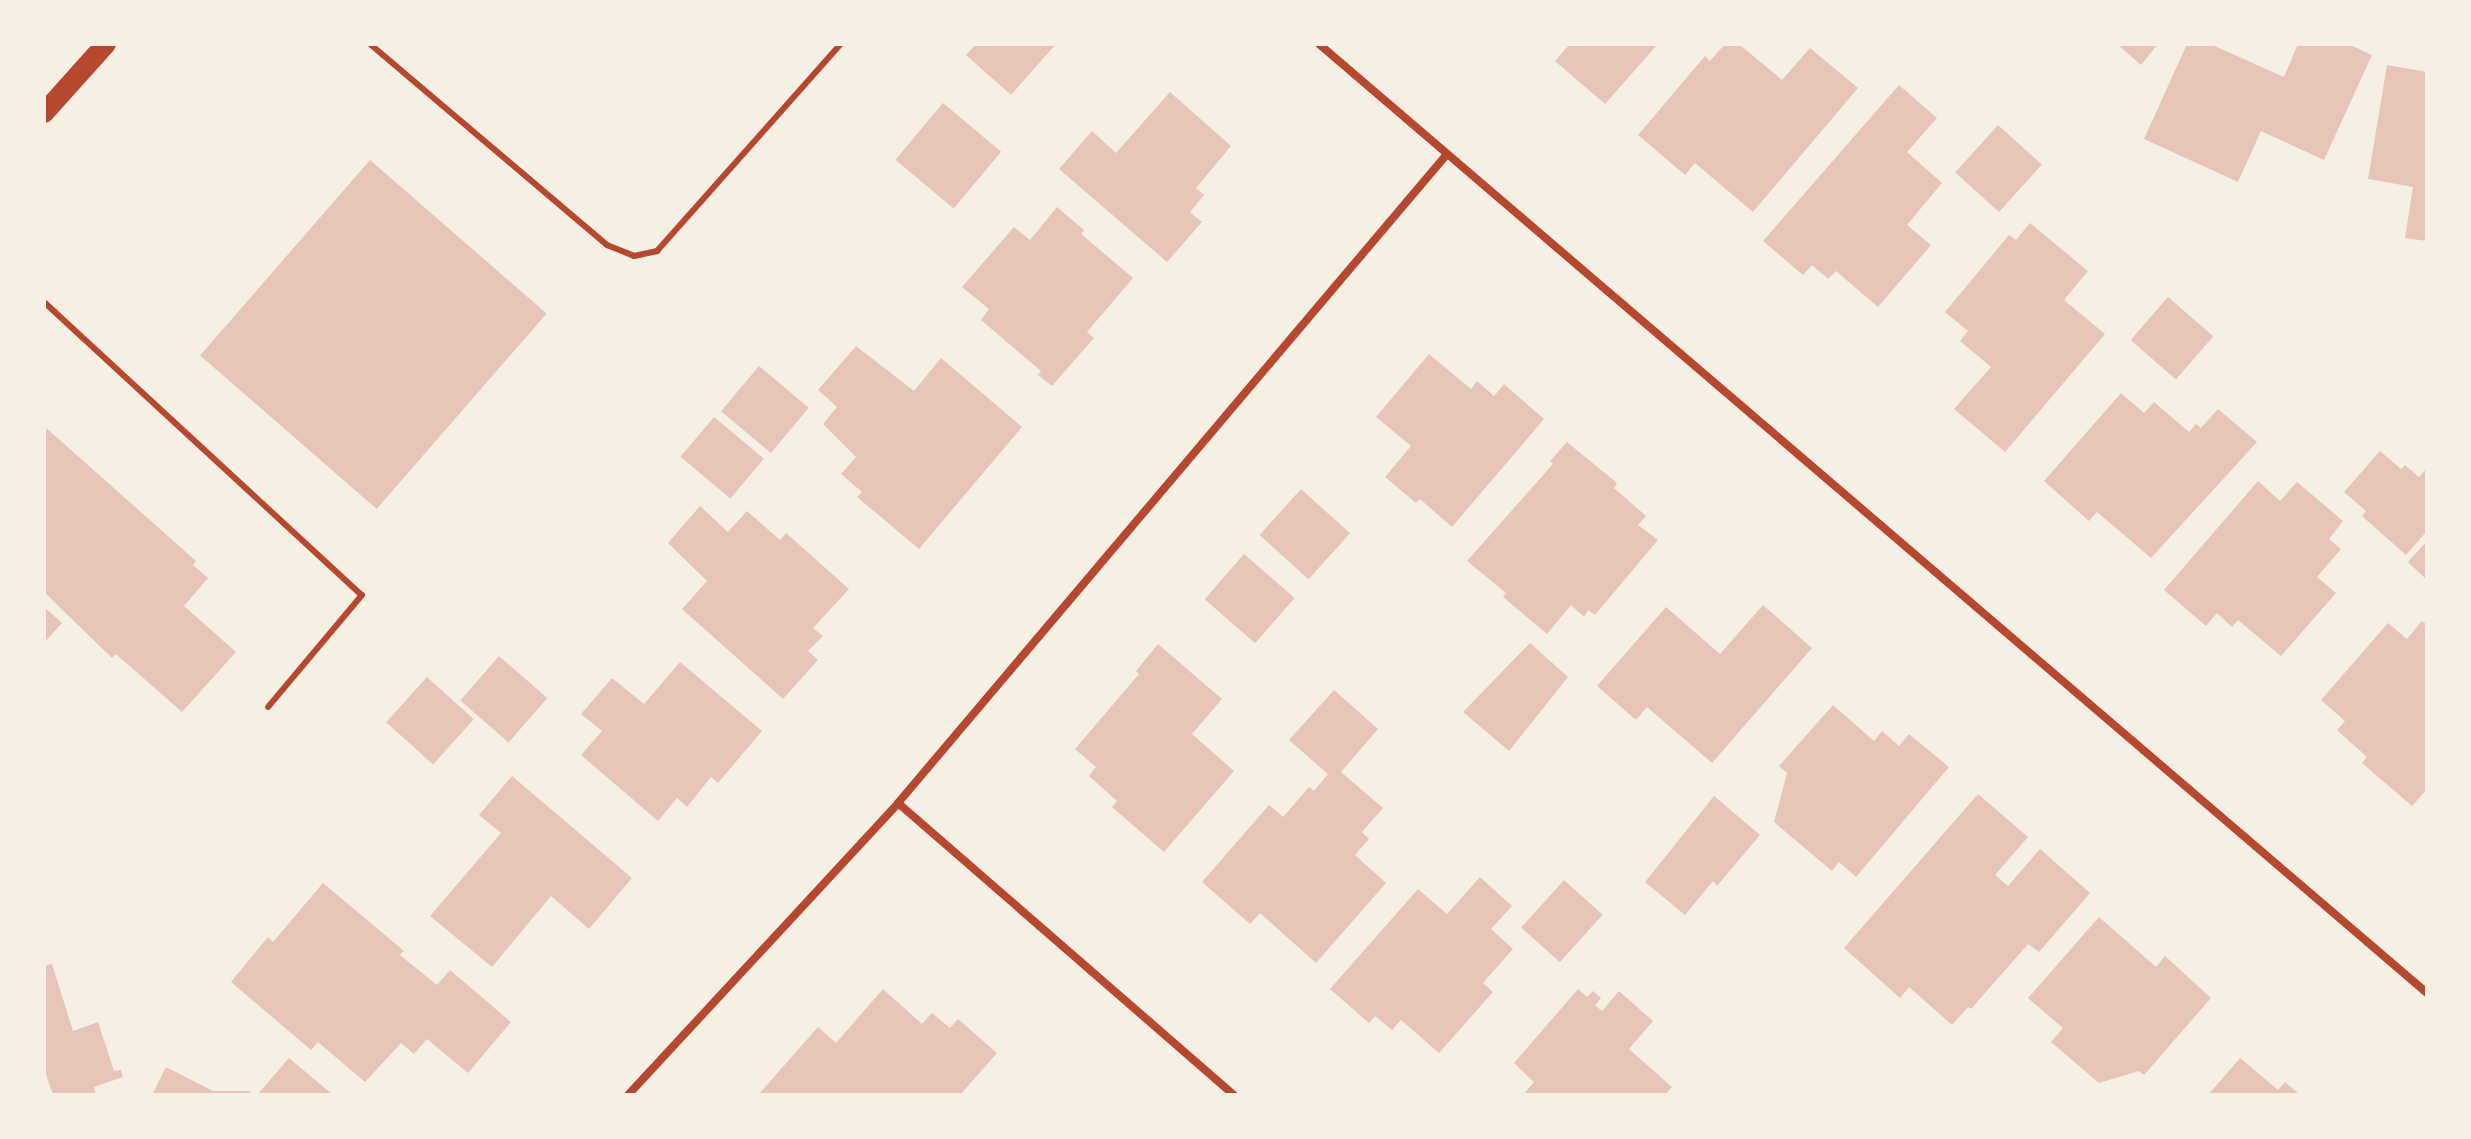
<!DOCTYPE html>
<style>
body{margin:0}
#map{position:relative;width:2471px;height:1139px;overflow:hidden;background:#f6efe4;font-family:"Open Sans",sans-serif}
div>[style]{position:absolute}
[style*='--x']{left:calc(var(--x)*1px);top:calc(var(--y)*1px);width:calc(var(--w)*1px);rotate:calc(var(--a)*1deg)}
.building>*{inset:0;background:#e6c5b7;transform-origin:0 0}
.service>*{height:6px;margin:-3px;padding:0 3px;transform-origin:3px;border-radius:3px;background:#b5482f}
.minor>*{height:8px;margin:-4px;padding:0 4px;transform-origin:4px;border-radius:4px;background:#b5482f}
.primary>*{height:20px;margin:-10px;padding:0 10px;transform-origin:10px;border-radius:10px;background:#b5482f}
span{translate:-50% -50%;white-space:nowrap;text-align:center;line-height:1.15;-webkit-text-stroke:8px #f6efe4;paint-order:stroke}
.frame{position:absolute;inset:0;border:46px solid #f6efe4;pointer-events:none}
</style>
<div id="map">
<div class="building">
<div style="clip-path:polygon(976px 44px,1056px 44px,1011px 95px,966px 55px)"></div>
<div style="clip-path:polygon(1570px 44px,1658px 44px,1605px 104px,1555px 61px)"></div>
<div style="clip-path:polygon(1725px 44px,1739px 44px,1782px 80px,1810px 48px,1858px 88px,1753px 212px,1695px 163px,1685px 175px,1638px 135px,1705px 56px,1710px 61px)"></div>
<div style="clip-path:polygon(2117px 44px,2158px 44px,2141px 65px)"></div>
<div style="clip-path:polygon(2187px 44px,2210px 44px,2284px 77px,2298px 44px,2348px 44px,2372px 55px,2324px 160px,2261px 131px,2238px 182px,2144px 139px)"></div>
<div style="clip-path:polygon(2387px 65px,2427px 72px,2427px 241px,2405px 238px,2413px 187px,2368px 179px)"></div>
<div style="clip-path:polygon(1899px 85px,1937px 118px,1907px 152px,1942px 183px,1907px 225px,1931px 245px,1878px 307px,1836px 271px,1828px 279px,1812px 265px,1803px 275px,1763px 241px)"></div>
<div style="clip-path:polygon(1170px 92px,1231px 146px,1196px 188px,1204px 195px,1190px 212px,1202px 222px,1167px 262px,1059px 169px,1092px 131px,1116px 153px)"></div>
<div style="left:943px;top:103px;width:76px;height:74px;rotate:40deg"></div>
<div style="left:1998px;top:125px;width:59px;height:64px;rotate:42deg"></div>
<div style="left:370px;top:160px;width:234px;height:259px;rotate:41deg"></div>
<div style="clip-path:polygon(1057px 207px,1084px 230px,1081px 234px,1133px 278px,1087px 332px,1094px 338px,1052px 386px,1038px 375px,1041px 371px,981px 320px,989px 309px,962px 287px,1014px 227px,1030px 240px)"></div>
<div style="clip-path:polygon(2030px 223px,2088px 271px,2064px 300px,2105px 334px,2005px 452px,1954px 409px,1991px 367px,1960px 341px,1968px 331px,1945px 312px,2009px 235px,2016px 240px)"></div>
<div style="left:2168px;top:297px;width:60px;height:57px;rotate:41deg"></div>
<div style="clip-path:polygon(856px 346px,914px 391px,941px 358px,1022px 427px,919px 549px,857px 497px,862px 492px,841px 474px,856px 457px,823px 424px,837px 407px,818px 390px)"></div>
<div style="clip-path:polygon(1429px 354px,1471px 389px,1477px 381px,1494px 396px,1504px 384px,1544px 419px,1452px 527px,1420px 499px,1416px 503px,1385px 477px,1411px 446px,1376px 417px)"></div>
<div style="left:759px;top:366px;width:65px;height:59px;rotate:40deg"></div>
<div style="clip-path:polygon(2121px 393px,2144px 413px,2154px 402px,2189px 432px,2196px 424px,2201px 428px,2218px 409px,2257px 442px,2151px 558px,2097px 512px,2089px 521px,2044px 481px)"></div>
<div style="left:714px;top:417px;width:65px;height:52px;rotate:40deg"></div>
<div style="clip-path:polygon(44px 426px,196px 561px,193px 565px,208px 578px,184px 606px,236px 652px,182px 712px,116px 654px,112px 658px,44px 592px)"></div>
<div style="clip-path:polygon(1567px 442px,1617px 483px,1614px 488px,1646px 516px,1638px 525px,1658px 540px,1595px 615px,1588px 610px,1584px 617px,1571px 605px,1547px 634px,1503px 597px,1506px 593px,1467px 561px,1553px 464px,1550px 461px)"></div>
<div style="clip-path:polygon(2380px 451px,2401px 469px,2405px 465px,2419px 477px,2427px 468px,2427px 531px,2406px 555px,2362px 516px,2366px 511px,2344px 492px)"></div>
<div style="clip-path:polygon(2258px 481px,2280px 501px,2297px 482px,2343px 521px,2329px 539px,2341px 549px,2317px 577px,2336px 593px,2281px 656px,2238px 620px,2232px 627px,2217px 613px,2206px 626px,2164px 590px)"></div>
<div style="left:1301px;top:489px;width:66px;height:62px;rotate:42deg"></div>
<div style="clip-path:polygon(700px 506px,728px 532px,747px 511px,780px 540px,786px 533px,849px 589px,813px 628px,823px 636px,808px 651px,818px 660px,783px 699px,682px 609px,707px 581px,668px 543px)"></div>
<div style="clip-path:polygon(2427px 541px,2427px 580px,2408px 562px)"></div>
<div style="left:1244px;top:554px;width:67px;height:60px;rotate:41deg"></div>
<div style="clip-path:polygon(1763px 605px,1812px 648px,1712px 763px,1647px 707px,1636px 720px,1597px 686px,1666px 607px,1720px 654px)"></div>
<div style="clip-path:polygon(44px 607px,62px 623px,44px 643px)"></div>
<div style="clip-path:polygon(2422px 621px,2427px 625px,2427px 789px,2412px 806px,2362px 763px,2367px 757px,2337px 730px,2345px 721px,2321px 700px,2388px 623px,2407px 639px)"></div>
<div style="clip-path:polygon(1530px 643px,1568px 677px,1509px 751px,1463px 712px)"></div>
<div style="clip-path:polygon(1158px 644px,1222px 699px,1192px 734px,1234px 771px,1164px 852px,1112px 807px,1117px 801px,1089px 776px,1096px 767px,1075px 749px,1139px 674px,1136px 671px)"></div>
<div style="left:499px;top:656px;width:64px;height:59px;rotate:41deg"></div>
<div style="clip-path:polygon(680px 662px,762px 731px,718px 783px,711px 777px,687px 807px,677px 798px,658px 821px,581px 755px,602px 731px,581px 714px,612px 678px,644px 704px)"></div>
<div style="left:427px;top:677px;width:63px;height:61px;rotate:42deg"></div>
<div style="clip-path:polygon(1334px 690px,1378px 729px,1341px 772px,1383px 808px,1362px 832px,1369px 839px,1355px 855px,1386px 883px,1316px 963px,1260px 913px,1250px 924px,1202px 882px,1269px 805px,1283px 817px,1309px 787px,1314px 791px,1328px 774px,1289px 740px)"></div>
<div style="clip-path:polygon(1833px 705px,1874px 741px,1882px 731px,1899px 746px,1909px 734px,1949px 767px,1856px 877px,1839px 862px,1832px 871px,1774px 822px,1787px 773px,1779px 766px)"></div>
<div style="clip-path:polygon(512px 776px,632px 878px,589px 929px,551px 896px,492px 967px,430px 916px,501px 833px,479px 815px)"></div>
<div style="clip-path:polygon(1978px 794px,2028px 837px,1995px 875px,2008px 886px,2040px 849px,2090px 893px,2039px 952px,2028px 944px,1971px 1009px,1968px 1007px,1952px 1025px,1909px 987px,1900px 998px,1844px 948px)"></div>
<div style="clip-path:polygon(1714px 796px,1760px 835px,1717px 886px,1713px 881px,1685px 915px,1645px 882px)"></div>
<div style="clip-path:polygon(1480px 877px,1512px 906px,1491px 929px,1513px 949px,1483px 983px,1493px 992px,1439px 1053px,1401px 1020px,1392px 1030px,1375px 1016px,1369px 1023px,1330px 989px,1418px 889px,1447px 914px)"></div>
<div style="left:1564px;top:880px;width:52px;height:64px;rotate:42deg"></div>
<div style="clip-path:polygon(323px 883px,404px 951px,400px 955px,437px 985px,450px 970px,511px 1022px,468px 1073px,427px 1039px,414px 1054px,401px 1043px,365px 1082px,318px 1042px,311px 1050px,231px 982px,268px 937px,273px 942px)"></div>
<div style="clip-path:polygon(2099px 917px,2156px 967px,2165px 956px,2211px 998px,2144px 1075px,2139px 1071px,2099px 1083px,2051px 1042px,2063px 1028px,2028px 998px)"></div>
<div style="clip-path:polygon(52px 964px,73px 1031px,98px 1022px,114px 1071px,121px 1070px,123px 1077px,94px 1087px,96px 1095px,53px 1095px,44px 1068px,44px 966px)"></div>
<div style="clip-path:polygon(883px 989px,922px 1024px,932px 1013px,950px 1028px,958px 1019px,997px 1053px,960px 1095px,758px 1095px,818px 1027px,836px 1043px)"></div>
<div style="clip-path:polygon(1578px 989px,1587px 997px,1593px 991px,1601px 998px,1595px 1005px,1602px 1011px,1619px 991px,1653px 1021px,1629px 1049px,1672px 1087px,1665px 1095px,1523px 1095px,1534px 1082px,1514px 1063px)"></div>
<div style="clip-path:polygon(289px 1058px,333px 1095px,257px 1095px)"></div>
<div style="clip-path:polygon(2240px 1058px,2278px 1090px,2285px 1082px,2300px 1095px,2208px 1095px)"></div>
<div style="clip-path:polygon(166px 1067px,213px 1091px,249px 1091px,253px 1095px,152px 1095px)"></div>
</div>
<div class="service">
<div style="--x:370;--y:44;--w:311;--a:40.3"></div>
<div style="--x:607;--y:245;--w:29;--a:22"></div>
<div style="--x:634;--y:256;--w:24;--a:-12"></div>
<div style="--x:657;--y:251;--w:277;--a:-48.4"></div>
<div style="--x:44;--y:302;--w:432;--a:42.7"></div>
<div style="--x:362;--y:595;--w:146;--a:130"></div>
</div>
<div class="minor">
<div style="--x:1319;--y:44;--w:1459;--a:40.58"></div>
<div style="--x:898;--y:803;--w:445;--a:41"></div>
<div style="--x:628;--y:1095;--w:398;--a:-47.2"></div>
<div style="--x:898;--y:803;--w:850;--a:-49.77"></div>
</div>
<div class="primary">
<div style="--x:44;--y:113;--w:93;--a:-48.1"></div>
</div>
<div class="frame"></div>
</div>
